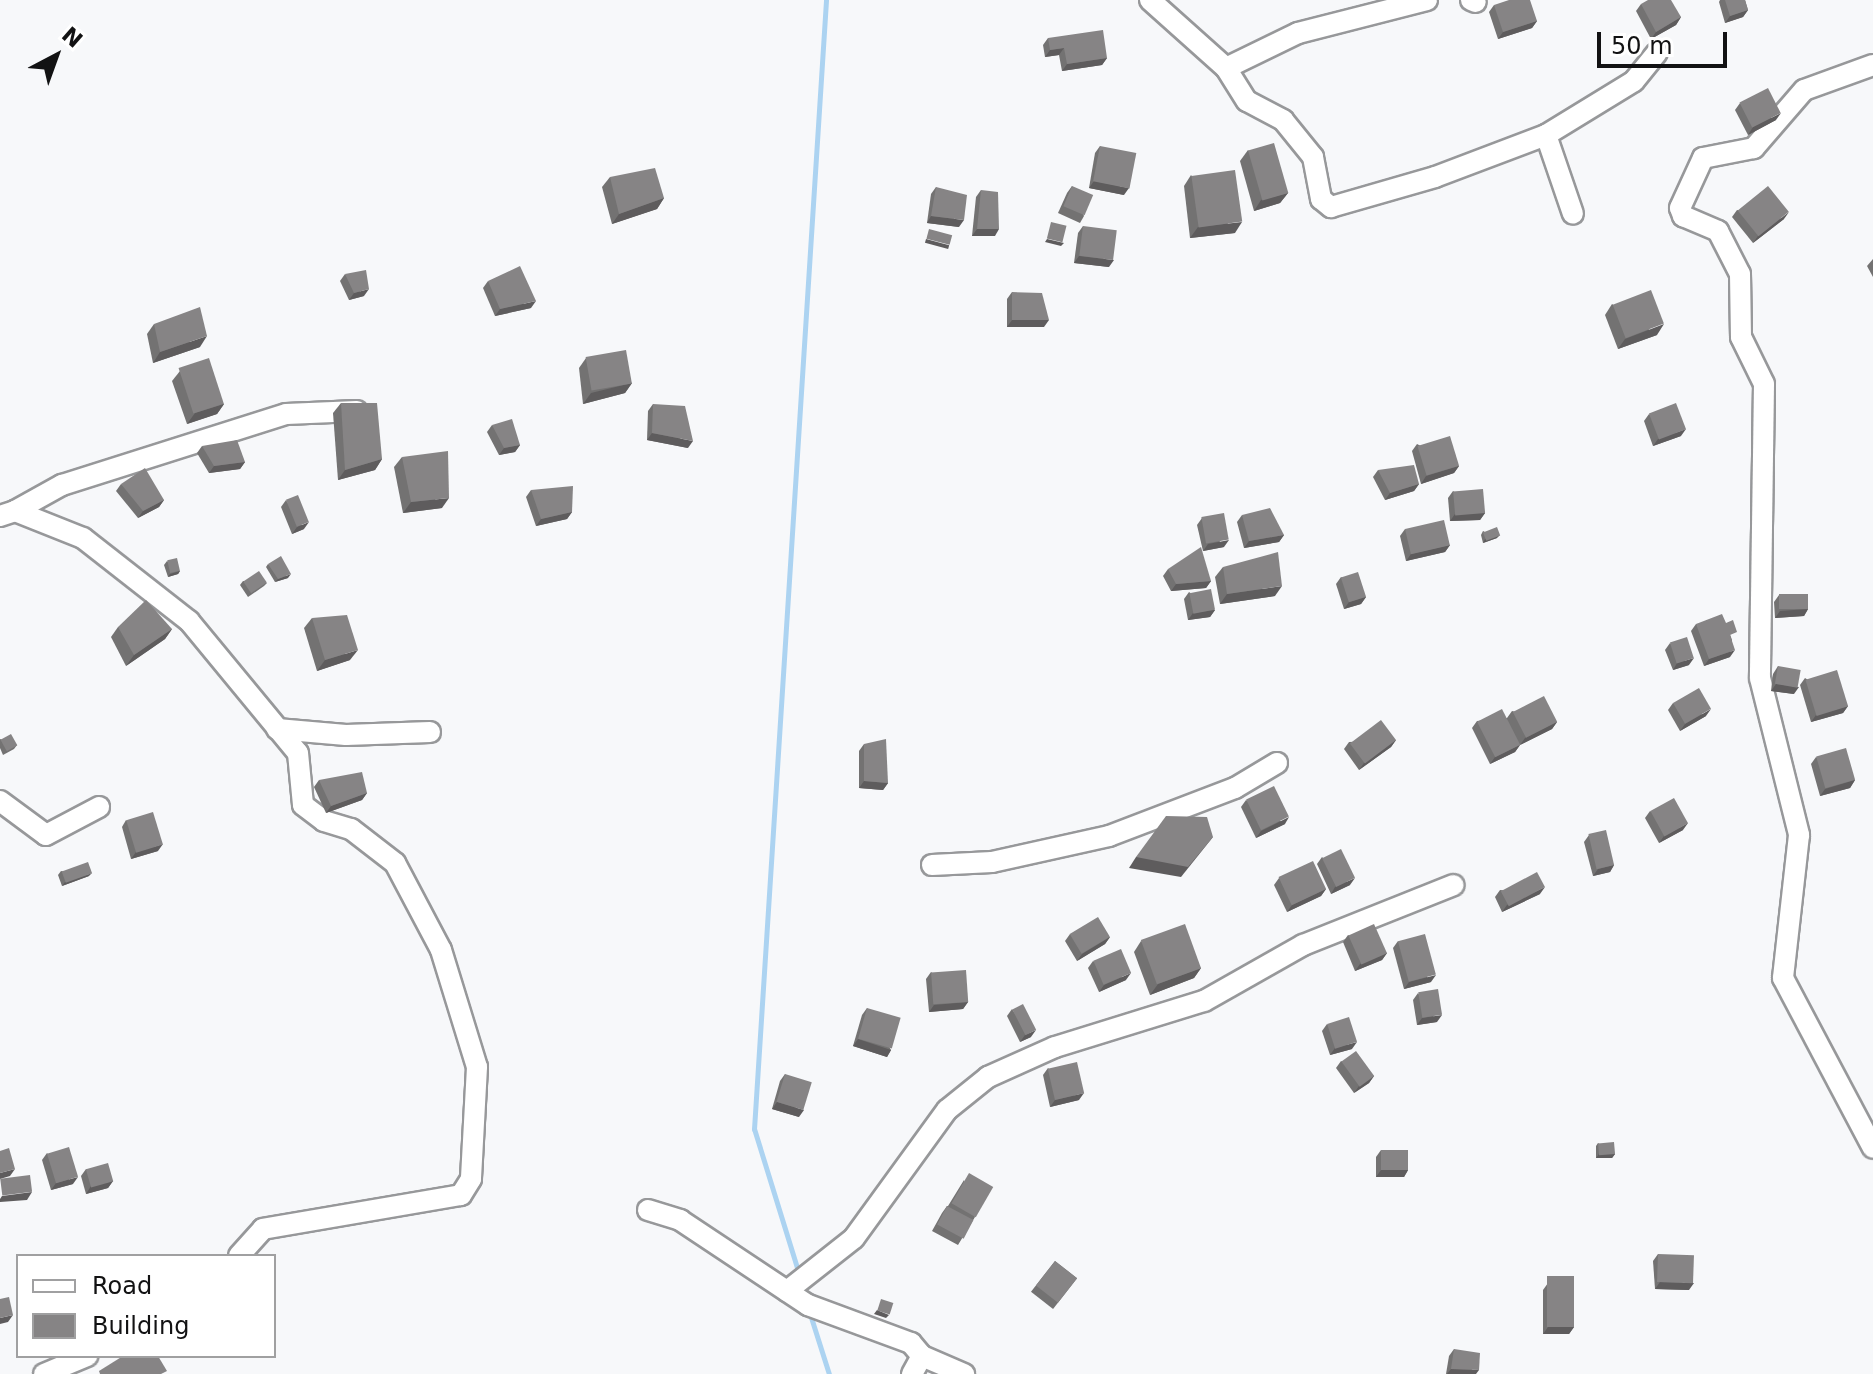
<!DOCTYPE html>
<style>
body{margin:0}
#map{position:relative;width:1873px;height:1374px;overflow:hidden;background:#f7f8fa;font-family:"DejaVu Sans",sans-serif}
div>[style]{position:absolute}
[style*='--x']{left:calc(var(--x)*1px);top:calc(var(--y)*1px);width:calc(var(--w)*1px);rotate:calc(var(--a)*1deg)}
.stream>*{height:5px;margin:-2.5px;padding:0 2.5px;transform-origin:2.5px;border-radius:2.5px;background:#acd3f1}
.roads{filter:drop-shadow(2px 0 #97989a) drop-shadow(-2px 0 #97989a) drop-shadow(0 2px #97989a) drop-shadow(0 -2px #97989a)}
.street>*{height:20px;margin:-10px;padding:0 10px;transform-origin:10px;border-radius:10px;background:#fff}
.wall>*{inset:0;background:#737272;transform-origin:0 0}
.shaded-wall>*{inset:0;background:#5e5c5d;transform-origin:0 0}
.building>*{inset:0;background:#868485;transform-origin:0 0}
span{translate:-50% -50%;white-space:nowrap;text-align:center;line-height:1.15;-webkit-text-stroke:8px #fff;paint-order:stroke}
.legend{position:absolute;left:16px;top:1254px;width:260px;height:104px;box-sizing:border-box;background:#fff;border:2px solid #a0a0a1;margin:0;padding:10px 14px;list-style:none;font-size:24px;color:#121213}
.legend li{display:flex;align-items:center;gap:16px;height:40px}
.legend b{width:40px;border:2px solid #a0a0a1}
.north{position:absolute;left:16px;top:16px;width:80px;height:80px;-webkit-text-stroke:6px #fff;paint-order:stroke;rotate:41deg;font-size:22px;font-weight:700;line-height:32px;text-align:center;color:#121213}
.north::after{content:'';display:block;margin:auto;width:28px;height:36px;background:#121213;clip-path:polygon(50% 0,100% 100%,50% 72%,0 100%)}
.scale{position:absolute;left:1597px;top:32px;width:130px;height:36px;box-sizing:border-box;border:4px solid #121213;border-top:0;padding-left:10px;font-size:24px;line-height:28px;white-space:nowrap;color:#121213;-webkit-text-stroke:6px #fff;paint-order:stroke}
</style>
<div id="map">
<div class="stream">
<div style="--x:799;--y:1274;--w:152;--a:-107.2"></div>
<div style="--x:754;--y:1129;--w:1131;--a:-86.35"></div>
<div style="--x:809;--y:1311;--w:66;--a:72.4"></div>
</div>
<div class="roads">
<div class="street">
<div style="--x:1150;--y:0;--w:102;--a:41.8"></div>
<div style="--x:1226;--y:68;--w:39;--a:58"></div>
<div style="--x:1247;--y:101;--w:41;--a:27.8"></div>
<div style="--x:1283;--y:120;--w:48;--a:51"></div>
<div style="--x:1313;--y:157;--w:43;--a:79.2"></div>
<div style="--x:1321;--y:199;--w:13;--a:39"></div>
<div style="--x:1331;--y:207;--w:108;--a:-16.1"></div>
<div style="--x:1435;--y:177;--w:119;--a:-20.7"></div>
<div style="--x:1546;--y:135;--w:83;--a:71.1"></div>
<div style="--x:1471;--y:0;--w:5;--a:22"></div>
<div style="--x:1873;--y:65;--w:73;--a:160.1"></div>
<div style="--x:1804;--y:90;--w:77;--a:130.8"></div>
<div style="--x:1754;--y:148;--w:52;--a:168.9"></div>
<div style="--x:1703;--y:158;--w:55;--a:114.7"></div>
<div style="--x:1680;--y:208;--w:9;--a:69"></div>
<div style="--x:1683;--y:216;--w:38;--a:23"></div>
<div style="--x:1718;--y:231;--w:48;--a:62.9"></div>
<div style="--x:1740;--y:274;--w:63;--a:89.1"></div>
<div style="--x:1741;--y:337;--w:52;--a:63.9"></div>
<div style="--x:1764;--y:384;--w:294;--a:90.8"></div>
<div style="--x:1760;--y:678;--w:162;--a:76"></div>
<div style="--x:1799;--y:835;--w:144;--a:96.4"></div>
<div style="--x:1783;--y:978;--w:192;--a:62.1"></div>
<div style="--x:1226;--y:68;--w:80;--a:-25.9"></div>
<div style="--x:1298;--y:33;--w:133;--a:-14.3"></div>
<div style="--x:1546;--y:135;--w:103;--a:-31.5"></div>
<div style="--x:1634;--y:81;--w:36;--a:-51"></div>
<div style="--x:15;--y:511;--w:54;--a:-29"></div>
<div style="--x:62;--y:485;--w:235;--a:-17.6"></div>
<div style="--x:286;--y:414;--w:71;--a:-2.4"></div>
<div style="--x:0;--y:516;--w:16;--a:-18"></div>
<div style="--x:15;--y:511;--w:73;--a:21.7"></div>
<div style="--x:83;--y:538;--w:135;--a:38.1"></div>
<div style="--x:189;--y:621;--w:171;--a:50.5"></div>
<div style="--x:298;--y:753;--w:52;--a:84.5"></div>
<div style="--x:303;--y:805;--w:26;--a:37"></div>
<div style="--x:324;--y:821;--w:28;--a:17"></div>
<div style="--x:351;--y:829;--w:56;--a:37.7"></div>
<div style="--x:395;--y:863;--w:98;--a:62.1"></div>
<div style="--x:441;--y:950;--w:122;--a:72.9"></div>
<div style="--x:477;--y:1067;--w:112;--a:93.1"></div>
<div style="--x:471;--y:1179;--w:19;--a:122"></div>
<div style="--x:461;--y:1195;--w:201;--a:170.3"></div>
<div style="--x:263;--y:1229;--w:36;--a:132"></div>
<div style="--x:277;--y:729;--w:69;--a:5"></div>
<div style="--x:346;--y:735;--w:84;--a:-2"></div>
<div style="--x:0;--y:801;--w:57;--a:36.5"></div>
<div style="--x:46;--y:835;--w:60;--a:-27.8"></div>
<div style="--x:932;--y:865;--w:60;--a:-2.9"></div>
<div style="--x:992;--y:862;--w:120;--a:-12.5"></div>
<div style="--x:1109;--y:836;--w:135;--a:-20.9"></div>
<div style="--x:1235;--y:788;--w:49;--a:-30.8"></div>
<div style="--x:648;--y:1210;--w:34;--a:17"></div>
<div style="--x:680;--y:1220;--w:154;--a:33.6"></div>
<div style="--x:808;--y:1305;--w:110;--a:20.3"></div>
<div style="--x:911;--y:1343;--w:17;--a:50"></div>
<div style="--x:787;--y:1291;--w:85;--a:-38.3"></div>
<div style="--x:854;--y:1238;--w:158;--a:-54"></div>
<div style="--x:947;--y:1110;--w:53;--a:-38.8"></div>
<div style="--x:988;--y:1077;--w:73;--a:-24.1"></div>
<div style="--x:1055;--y:1047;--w:156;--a:-17.2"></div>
<div style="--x:1204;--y:1001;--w:114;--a:-29.5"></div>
<div style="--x:1303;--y:945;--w:162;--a:-21.7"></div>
<div style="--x:44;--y:1374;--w:47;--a:-22.7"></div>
<div style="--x:912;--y:1374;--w:21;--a:-61"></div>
<div style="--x:922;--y:1356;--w:46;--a:23.2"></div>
</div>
</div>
<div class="wall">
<div style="clip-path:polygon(1720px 0,1745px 0,1748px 10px,1743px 17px,1725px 23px,1719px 2px)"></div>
<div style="clip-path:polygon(1641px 4px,1681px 17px,1676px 25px,1651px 39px,1636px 11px)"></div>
<div style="clip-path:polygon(1494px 5px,1537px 21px,1532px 28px,1498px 39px,1489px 12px)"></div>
<div style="clip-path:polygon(1048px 38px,1107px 58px,1102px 65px,1062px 71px,1059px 55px,1045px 57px,1043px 45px)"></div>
<div style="clip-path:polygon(1740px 103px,1776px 120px,1748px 135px,1735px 110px)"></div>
<div style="clip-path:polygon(1100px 146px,1124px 195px,1089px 188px,1095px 153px)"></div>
<div style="clip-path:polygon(1248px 150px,1288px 193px,1280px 203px,1254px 211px,1240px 161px)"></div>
<div style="clip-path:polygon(1191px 175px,1235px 233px,1190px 238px,1184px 186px)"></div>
<div style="clip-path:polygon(610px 177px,664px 198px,657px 209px,612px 224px,602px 187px)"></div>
<div style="clip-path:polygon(1072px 186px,1084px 216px,1080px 223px,1058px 213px,1067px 193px)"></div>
<div style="clip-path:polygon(936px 187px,959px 227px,927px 223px,931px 194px)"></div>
<div style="clip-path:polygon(981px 190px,995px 236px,972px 236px,976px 197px)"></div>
<div style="clip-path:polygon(1737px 210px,1784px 219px,1753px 243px,1732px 217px)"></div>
<div style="clip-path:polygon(1083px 226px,1109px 267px,1074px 263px,1078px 233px)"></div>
<div style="clip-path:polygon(1873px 259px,1873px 277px,1867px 266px)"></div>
<div style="clip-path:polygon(345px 274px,364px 296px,349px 300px,340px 281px)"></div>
<div style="clip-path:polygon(488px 281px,531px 308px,495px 316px,483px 288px)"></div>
<div style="clip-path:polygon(1012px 292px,1044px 327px,1007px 327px,1007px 299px)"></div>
<div style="clip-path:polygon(1612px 304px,1657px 335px,1618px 349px,1605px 315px)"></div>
<div style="clip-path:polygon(154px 324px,200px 347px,153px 363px,147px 334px)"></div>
<div style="clip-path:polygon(586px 358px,632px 383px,625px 393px,583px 404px,579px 368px)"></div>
<div style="clip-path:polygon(180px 371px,224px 404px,217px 414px,187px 424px,172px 381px)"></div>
<div style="clip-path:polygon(341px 403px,382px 459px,375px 470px,338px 480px,333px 413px)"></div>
<div style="clip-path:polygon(653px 404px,688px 448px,647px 440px,648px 411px)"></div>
<div style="clip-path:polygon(1649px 414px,1681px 436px,1653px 446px,1644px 421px)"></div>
<div style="clip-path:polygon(492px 425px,520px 445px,515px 452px,499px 455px,487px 432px)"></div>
<div style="clip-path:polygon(1417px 444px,1459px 466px,1454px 473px,1421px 484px,1412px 451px)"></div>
<div style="clip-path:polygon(202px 446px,245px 462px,240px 469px,209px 473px,197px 453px)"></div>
<div style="clip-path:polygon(402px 457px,442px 508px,403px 513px,394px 467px)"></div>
<div style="clip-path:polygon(1378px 470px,1419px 484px,1414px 491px,1385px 500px,1373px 477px)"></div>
<div style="clip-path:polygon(121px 484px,164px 500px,159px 507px,138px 518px,116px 491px)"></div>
<div style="clip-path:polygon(531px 490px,572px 512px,567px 519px,536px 526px,526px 497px)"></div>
<div style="clip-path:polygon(1453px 491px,1485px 513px,1480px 520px,1450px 521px,1448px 498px)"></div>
<div style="clip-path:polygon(286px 500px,304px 529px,292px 534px,281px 507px)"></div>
<div style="clip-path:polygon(1242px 515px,1284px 535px,1279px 542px,1244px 548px,1237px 522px)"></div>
<div style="clip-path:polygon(1202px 518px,1224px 547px,1203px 551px,1197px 525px)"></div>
<div style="clip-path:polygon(1405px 529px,1450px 545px,1445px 552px,1406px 561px,1400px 536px)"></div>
<div style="clip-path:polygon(1483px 531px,1497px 538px,1483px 543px,1481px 535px)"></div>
<div style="clip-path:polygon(167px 561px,180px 571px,178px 574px,168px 577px,164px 565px)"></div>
<div style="clip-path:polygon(268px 564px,288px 578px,275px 582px,266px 567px)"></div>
<div style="clip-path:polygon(1223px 567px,1275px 596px,1220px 604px,1215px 577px)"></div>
<div style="clip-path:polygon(1168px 569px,1211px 581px,1206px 588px,1171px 591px,1163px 576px)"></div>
<div style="clip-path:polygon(1341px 577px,1366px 597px,1361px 604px,1344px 609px,1336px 584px)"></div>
<div style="clip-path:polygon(243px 581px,267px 583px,264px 586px,248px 597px,240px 585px)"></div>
<div style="clip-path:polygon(1189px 592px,1215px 610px,1210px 617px,1188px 620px,1184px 599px)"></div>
<div style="clip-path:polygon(1779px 595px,1808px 609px,1804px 616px,1775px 618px,1774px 602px)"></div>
<div style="clip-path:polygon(312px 618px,350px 660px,317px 671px,304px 628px)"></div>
<div style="clip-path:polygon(1726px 623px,1732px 640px,1730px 657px,1704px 666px,1691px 631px,1696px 624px)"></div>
<div style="clip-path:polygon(118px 627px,172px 629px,165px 639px,126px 666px,111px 637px)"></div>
<div style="clip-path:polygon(1670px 643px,1689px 665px,1673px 670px,1665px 650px)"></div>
<div style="clip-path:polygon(1778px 666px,1794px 694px,1771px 691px,1773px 674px)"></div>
<div style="clip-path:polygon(1805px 678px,1848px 706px,1843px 713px,1811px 722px,1800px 685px)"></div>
<div style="clip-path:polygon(1673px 703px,1706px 716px,1680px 731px,1668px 710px)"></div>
<div style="clip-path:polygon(1512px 711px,1557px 722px,1552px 729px,1520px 745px,1515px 752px,1490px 764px,1472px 728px,1477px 721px,1507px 718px)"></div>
<div style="clip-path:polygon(0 739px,17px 745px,14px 749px,3px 755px,0 748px)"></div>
<div style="clip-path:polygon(1396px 740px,1391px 747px,1359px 770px,1344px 749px,1349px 742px)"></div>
<div style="clip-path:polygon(864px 744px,888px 783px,883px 790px,859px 788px,859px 751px)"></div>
<div style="clip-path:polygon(1816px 757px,1855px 780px,1850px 788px,1820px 796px,1811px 764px)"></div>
<div style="clip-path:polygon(319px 780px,367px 793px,362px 800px,326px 813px,314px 787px)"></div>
<div style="clip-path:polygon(1246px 800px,1285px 824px,1256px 838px,1241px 807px)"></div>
<div style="clip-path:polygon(1650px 811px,1683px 830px,1659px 843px,1645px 818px)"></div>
<div style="clip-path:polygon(126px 820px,158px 851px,131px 859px,122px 827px)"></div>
<div style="clip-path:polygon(1589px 835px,1614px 865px,1610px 872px,1593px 876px,1584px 842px)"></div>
<div style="clip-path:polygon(1322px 857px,1350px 885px,1331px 894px,1317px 864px)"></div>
<div style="clip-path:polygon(61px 871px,89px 876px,62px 886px,58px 875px)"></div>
<div style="clip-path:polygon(1279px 878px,1326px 889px,1321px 896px,1287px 912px,1274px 885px)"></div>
<div style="clip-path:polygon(1500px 890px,1540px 894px,1502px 912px,1495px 897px)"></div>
<div style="clip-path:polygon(1070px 934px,1110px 937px,1105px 944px,1077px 961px,1065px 941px)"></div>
<div style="clip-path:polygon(1348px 935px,1387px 953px,1382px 960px,1355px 971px,1343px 942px)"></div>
<div style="clip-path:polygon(1141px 941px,1201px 968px,1194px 978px,1150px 995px,1134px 952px)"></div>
<div style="clip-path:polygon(1398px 941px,1431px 982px,1404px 989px,1393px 948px)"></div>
<div style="clip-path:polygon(1093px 961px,1126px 980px,1099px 992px,1088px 968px)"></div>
<div style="clip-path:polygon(931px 972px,968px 1002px,963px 1009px,929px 1012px,926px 979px)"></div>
<div style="clip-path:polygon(1418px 993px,1437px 1022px,1417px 1025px,1413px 1000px)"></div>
<div style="clip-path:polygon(867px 1008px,891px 1050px,887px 1057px,853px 1046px,862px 1015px)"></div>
<div style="clip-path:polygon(1012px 1009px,1031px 1037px,1020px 1042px,1007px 1016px)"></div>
<div style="clip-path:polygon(1327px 1024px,1352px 1049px,1330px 1055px,1322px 1031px)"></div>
<div style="clip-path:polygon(1341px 1061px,1374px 1076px,1369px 1083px,1354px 1093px,1336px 1068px)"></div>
<div style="clip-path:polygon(1048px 1068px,1079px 1100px,1050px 1107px,1043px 1075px)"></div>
<div style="clip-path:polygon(785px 1074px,799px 1117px,772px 1109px,780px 1081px)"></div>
<div style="clip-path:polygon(1598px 1143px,1615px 1154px,1612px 1158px,1596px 1158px,1596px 1146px)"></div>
<div style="clip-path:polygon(1381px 1150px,1408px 1170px,1404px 1177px,1376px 1177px,1376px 1157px)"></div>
<div style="clip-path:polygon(47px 1153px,73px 1184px,51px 1190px,42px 1160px)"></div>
<div style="clip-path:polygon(86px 1169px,113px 1181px,108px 1188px,86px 1194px,81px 1176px)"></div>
<div style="clip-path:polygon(964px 1180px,975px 1217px,958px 1245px,932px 1231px,942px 1213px,947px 1206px,948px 1206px)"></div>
<div style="clip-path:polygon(1658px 1254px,1689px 1290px,1655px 1289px,1653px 1261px)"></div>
<div style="left:1055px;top:1261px;width:28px;height:39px;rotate:38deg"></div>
<div style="clip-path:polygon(1548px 1283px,1574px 1327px,1569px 1334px,1543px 1334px,1543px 1290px)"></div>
<div style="clip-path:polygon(1454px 1349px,1476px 1374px,1446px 1374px,1449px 1356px)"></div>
</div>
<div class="shaded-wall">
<div style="clip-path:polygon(1748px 10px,1743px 17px,1725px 23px,1730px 16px)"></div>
<div style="clip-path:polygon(1681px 17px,1676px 25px,1651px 39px,1656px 32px)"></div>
<div style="clip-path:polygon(1537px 21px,1532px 28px,1498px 39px,1503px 32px)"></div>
<div style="clip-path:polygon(1064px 48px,1059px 55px,1045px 57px,1050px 50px)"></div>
<div style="clip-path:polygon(1107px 58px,1102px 65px,1062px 71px,1067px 64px)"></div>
<div style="clip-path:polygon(1781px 113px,1776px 120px,1748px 135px,1753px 127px)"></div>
<div style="clip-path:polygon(1094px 181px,1129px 188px,1124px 195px,1089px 188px)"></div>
<div style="clip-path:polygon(1288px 193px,1280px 203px,1254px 211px,1261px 200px)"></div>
<div style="clip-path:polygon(664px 198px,657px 209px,612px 224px,619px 214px)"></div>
<div style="clip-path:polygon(1789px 212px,1784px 219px,1753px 243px,1758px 236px)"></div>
<div style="clip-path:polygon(931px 216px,964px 220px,959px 227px,927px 223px)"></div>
<div style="clip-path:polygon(1242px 222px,1235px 233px,1190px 238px,1198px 227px)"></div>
<div style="clip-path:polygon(977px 229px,999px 229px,995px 236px,972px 236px)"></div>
<div style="left:926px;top:239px;width:24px;height:4px;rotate:15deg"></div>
<div style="clip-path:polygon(1047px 239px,1064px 243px,1061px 246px,1045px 242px)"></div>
<div style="clip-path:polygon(1079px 256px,1114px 260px,1109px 267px,1074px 263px)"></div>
<div style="clip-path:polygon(369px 289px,364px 296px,349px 300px,354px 293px)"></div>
<div style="clip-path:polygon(536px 301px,531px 308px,495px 316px,500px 309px)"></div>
<div style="clip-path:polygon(1012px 320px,1049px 320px,1044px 327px,1007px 327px)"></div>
<div style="clip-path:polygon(1664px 324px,1657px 335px,1618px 349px,1625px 339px)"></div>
<div style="clip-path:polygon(207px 336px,200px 347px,153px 363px,160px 352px)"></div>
<div style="clip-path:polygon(632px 383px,625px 393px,583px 404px,591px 393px)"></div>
<div style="clip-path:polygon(224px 404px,217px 414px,187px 424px,195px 413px)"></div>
<div style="clip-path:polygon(1686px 429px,1681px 436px,1653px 446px,1658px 439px)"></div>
<div style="clip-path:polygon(652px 433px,693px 441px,688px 448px,647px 440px)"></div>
<div style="clip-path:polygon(520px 445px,515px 452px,499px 455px,504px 448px)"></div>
<div style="clip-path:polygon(382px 459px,375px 470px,338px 480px,345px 470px)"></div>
<div style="clip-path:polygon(245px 462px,240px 469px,209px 473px,214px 466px)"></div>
<div style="clip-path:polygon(1459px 466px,1454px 473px,1421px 484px,1426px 476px)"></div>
<div style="clip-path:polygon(1419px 484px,1414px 491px,1385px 500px,1390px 493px)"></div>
<div style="clip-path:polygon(449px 498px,442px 508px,403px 513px,411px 502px)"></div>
<div style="clip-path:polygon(164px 500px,159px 507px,138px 518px,143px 511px)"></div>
<div style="clip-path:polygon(572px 512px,567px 519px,536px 526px,541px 519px)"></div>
<div style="clip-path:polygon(1485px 513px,1480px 520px,1450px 521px,1455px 514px)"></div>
<div style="clip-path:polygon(309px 522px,304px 529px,292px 534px,297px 527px)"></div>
<div style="clip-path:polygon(1284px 535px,1279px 542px,1244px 548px,1249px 541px)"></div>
<div style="clip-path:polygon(1500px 535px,1497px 538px,1483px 543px,1485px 539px)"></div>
<div style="clip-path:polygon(1229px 540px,1224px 547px,1203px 551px,1208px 544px)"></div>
<div style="clip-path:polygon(1450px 545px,1445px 552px,1406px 561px,1411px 554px)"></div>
<div style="clip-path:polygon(180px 571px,178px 574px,168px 577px,170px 574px)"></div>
<div style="clip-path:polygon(291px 574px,288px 578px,275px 582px,278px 579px)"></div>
<div style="clip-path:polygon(1211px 581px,1206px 588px,1171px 591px,1176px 584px)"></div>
<div style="clip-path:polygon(1282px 586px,1275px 596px,1220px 604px,1227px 594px)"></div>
<div style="clip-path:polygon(1366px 597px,1361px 604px,1344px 609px,1349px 602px)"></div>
<div style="clip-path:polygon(1808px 609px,1804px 616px,1775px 618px,1780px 611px)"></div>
<div style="clip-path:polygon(1215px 610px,1210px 617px,1188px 620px,1193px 613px)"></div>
<div style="clip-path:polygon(172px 629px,165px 639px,126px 666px,134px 655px)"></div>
<div style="clip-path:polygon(358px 650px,350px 660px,317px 671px,325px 660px)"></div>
<div style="clip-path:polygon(1735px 650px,1730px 657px,1704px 666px,1709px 659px)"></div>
<div style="clip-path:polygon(1694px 658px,1689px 665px,1673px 670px,1677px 663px)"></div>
<div style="clip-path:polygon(1776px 684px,1799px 687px,1794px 694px,1771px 691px)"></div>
<div style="clip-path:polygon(1848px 706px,1843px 713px,1811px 722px,1816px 715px)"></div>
<div style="clip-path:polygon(1711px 709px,1706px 716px,1680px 731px,1685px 724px)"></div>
<div style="clip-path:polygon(1557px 722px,1552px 729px,1520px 745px,1525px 738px)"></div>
<div style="clip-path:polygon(1396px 740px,1391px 747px,1359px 770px,1364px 763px)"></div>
<div style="clip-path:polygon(1520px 745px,1515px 752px,1490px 764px,1495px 757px)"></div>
<div style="clip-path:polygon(1855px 780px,1850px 788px,1820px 796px,1825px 789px)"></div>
<div style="clip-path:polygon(864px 781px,888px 783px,883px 790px,859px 788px)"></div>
<div style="clip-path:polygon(367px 793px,362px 800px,326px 813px,331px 806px)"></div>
<div style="clip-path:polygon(1289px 817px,1285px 824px,1256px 838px,1261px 831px)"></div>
<div style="clip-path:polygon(1688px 823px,1683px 830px,1659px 843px,1664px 836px)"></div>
<div style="clip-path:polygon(1213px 837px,1181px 877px,1129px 868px,1136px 857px)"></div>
<div style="clip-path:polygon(163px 844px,158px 851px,131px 859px,136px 852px)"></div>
<div style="clip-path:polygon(1614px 865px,1610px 872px,1593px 876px,1598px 869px)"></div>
<div style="clip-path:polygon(92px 873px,89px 876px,62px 886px,65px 882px)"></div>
<div style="clip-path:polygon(1355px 878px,1350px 885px,1331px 894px,1335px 887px)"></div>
<div style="clip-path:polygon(1545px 887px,1540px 894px,1502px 912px,1507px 905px)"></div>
<div style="clip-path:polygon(1326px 889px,1321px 896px,1287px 912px,1292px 905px)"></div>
<div style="clip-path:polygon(1110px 937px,1105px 944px,1077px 961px,1082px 954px)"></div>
<div style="clip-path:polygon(1387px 953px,1382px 960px,1355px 971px,1360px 964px)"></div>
<div style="clip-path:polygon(1201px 968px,1194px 978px,1150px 995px,1158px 984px)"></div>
<div style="clip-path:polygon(1131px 973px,1126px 980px,1099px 992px,1104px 985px)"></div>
<div style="clip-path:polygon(1436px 975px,1431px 982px,1404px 989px,1409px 982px)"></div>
<div style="clip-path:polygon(968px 1002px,963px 1009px,929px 1012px,934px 1005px)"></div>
<div style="clip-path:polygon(1442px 1015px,1437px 1022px,1417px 1025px,1422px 1018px)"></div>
<div style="clip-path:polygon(1036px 1030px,1031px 1037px,1020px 1042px,1025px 1035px)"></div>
<div style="clip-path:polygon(858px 1039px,891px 1050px,887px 1057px,853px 1046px)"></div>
<div style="clip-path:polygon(1357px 1042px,1352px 1049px,1330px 1055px,1335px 1048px)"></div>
<div style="clip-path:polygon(1374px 1076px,1369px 1083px,1354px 1093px,1359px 1086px)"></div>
<div style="clip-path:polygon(1084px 1093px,1079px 1100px,1050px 1107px,1055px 1100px)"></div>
<div style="clip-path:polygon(777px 1102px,804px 1110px,799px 1117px,772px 1109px)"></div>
<div style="clip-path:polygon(1599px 1154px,1615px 1154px,1612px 1158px,1596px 1158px)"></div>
<div style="clip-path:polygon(15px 1169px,10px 1176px,0 1179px,0 1173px)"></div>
<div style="clip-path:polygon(1381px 1170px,1408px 1170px,1404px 1177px,1376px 1177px)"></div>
<div style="clip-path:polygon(78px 1177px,73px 1184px,51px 1190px,56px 1183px)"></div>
<div style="clip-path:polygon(113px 1181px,108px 1188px,86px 1194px,91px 1186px)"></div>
<div style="clip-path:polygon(32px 1192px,27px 1200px,0 1202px,0 1199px,2px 1196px)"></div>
<div style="clip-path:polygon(1660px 1282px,1694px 1283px,1689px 1290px,1655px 1289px)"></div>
<div style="clip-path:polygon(877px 1310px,889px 1315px,886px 1318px,874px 1314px)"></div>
<div style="clip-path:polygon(13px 1315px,8px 1322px,0 1324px,0 1318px)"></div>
<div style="clip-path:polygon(1548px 1327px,1574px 1327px,1569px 1334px,1543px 1334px)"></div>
<div style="clip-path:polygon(1451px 1369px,1479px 1370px,1476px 1374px,1447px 1374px)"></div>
</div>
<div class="building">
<div style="clip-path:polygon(1509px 0,1530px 0,1537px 21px,1503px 32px,1494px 5px)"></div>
<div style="clip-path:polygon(1648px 0,1671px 0,1681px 17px,1656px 32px,1641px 4px)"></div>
<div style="clip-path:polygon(1725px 0,1745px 0,1748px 10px,1730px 16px)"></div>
<div style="clip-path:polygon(1103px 30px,1107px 58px,1067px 64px,1064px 48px,1050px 50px,1048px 38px)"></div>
<div style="left:1768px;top:88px;width:28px;height:32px;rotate:63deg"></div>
<div style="left:1274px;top:143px;width:52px;height:27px;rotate:74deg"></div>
<div style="left:1100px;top:146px;width:37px;height:36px;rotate:11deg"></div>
<div style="clip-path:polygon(655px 168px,664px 198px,619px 214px,610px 177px)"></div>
<div style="left:1235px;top:170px;width:52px;height:44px;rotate:82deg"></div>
<div style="left:1072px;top:186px;width:23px;height:22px;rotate:23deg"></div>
<div style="left:1768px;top:186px;width:33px;height:39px;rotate:51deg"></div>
<div style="clip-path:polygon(936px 187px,967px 195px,964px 220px,931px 216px)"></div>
<div style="clip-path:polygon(981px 190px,998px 192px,999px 229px,977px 229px)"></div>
<div style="left:1051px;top:222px;width:16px;height:17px;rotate:14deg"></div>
<div style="left:1083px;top:226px;width:34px;height:30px;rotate:7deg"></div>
<div style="left:929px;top:229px;width:24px;height:10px;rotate:15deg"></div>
<div style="clip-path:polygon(520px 266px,536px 301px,500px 309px,488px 281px)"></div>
<div style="clip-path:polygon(366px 270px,369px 289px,354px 293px,345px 274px)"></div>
<div style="left:1651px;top:290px;width:36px;height:41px;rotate:69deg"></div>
<div style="clip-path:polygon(1012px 292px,1042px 293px,1049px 320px,1012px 320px)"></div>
<div style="clip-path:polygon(200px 307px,207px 336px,160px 352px,154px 324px)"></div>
<div style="left:626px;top:350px;width:34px;height:41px;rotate:80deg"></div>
<div style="left:209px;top:358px;width:48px;height:32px;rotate:72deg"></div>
<div style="clip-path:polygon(341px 403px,377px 403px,382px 459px,345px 470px)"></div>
<div style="left:1676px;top:403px;width:28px;height:29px;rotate:69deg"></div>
<div style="clip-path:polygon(653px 404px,685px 406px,693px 441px,652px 433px)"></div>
<div style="clip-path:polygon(512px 419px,520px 445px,504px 448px,492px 425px)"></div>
<div style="left:1450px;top:436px;width:31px;height:34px;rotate:73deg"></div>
<div style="clip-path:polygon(237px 440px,245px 462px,214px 466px,202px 446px)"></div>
<div style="clip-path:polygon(448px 451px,449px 498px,411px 502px,402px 457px)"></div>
<div style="clip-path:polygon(1414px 465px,1419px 484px,1390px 493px,1378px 470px)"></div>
<div style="clip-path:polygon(145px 468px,164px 500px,143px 511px,121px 484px)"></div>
<div style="clip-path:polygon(573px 486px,572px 512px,541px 519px,531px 490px)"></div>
<div style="left:1483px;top:489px;width:24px;height:30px;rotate:85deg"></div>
<div style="left:298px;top:495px;width:29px;height:13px;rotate:68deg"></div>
<div style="clip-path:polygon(1270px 508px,1284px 535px,1249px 541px,1242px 515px)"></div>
<div style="left:1224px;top:513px;width:27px;height:23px;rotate:80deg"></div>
<div style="left:1444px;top:520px;width:26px;height:40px;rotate:77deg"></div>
<div style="left:1497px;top:527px;width:9px;height:15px;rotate:69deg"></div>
<div style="clip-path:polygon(1201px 547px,1211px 581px,1176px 584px,1168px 569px)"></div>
<div style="clip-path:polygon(1278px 552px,1282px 586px,1227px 594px,1223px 567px)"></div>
<div style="clip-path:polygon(281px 556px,291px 574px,278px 579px,268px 564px)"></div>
<div style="left:177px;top:558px;width:13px;height:10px;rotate:77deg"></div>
<div style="left:259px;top:571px;width:14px;height:19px;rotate:56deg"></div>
<div style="left:1358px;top:572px;width:26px;height:18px;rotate:72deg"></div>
<div style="left:1211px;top:589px;width:21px;height:22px;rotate:79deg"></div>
<div style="left:1808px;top:594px;width:15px;height:29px;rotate:90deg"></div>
<div style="clip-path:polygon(146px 600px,172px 629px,134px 655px,118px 627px)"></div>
<div style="clip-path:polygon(1722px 614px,1726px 623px,1733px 620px,1737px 632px,1730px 635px,1735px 650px,1709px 659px,1696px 624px)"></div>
<div style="clip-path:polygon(347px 615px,358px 650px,325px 660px,312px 618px)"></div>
<div style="left:1687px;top:637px;width:22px;height:18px;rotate:72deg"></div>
<div style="left:1778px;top:666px;width:23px;height:18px;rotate:10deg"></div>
<div style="left:1837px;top:670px;width:38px;height:33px;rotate:73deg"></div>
<div style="left:1699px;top:688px;width:24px;height:30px;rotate:60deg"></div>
<div style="left:1544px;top:696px;width:29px;height:35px;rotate:63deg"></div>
<div style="left:1502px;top:709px;width:40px;height:28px;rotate:63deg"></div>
<div style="left:1381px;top:720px;width:25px;height:39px;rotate:53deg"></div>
<div style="left:11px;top:734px;width:13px;height:12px;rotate:61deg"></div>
<div style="clip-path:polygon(886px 739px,888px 783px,864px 781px,864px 744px)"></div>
<div style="left:1846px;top:748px;width:33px;height:31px;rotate:74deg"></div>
<div style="clip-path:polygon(362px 772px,367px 793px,331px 806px,319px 780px)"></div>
<div style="left:1274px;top:786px;width:34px;height:31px;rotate:64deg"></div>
<div style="left:1674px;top:798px;width:29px;height:27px;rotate:61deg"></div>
<div style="left:153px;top:812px;width:34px;height:28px;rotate:73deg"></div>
<div style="clip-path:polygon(1166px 816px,1207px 817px,1213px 837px,1188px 867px,1136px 857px)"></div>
<div style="left:1606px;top:830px;width:36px;height:18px;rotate:77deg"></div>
<div style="left:1341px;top:849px;width:32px;height:21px;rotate:64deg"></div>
<div style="left:1313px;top:861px;width:31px;height:38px;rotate:65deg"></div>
<div style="left:88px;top:862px;width:12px;height:28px;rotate:70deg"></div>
<div style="left:1537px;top:872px;width:17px;height:41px;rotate:62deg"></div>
<div style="left:1098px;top:917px;width:23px;height:33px;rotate:59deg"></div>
<div style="left:1185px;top:924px;width:47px;height:47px;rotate:70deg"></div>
<div style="left:1374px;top:924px;width:32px;height:28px;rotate:66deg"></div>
<div style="left:1425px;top:934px;width:42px;height:28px;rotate:75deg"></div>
<div style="left:1121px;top:949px;width:26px;height:30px;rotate:67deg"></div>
<div style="left:966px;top:970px;width:32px;height:35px;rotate:86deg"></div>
<div style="left:1438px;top:989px;width:26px;height:20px;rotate:81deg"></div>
<div style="left:1023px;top:1004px;width:29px;height:12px;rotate:63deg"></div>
<div style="left:867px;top:1008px;width:35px;height:32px;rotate:16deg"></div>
<div style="left:1349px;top:1017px;width:26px;height:23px;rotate:72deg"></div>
<div style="left:1356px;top:1051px;width:31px;height:18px;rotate:54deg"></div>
<div style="left:1077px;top:1062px;width:32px;height:30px;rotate:77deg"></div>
<div style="left:785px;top:1074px;width:28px;height:29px;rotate:17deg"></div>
<div style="left:1614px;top:1142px;width:12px;height:16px;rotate:85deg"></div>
<div style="left:69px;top:1147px;width:31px;height:23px;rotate:73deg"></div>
<div style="clip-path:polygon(9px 1148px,15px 1169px,0 1173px,0 1151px)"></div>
<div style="left:1381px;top:1150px;width:27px;height:20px"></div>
<div style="left:108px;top:1163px;width:19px;height:23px;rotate:74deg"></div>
<div style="left:969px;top:1173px;width:28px;height:35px;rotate:30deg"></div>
<div style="left:30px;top:1175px;width:17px;height:30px;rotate:83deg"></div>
<div style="left:947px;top:1206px;width:30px;height:21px;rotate:28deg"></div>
<div style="left:1658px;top:1254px;width:36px;height:28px;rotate:2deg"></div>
<div style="left:1055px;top:1261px;width:28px;height:31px;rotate:38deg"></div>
<div style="left:1574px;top:1276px;width:51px;height:27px;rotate:90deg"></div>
<div style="clip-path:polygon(9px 1297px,13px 1315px,0 1318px,0 1299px)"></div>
<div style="left:881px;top:1299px;width:13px;height:12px;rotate:18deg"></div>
<div style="clip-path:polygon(1454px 1349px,1480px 1353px,1479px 1370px,1451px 1369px)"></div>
<div style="clip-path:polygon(123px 1356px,158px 1356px,167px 1371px,161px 1374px,100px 1374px,99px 1371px)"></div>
</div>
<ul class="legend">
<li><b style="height:10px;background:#fff"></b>Road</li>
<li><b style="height:22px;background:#868485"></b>Building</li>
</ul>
<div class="north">N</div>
<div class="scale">50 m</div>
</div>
